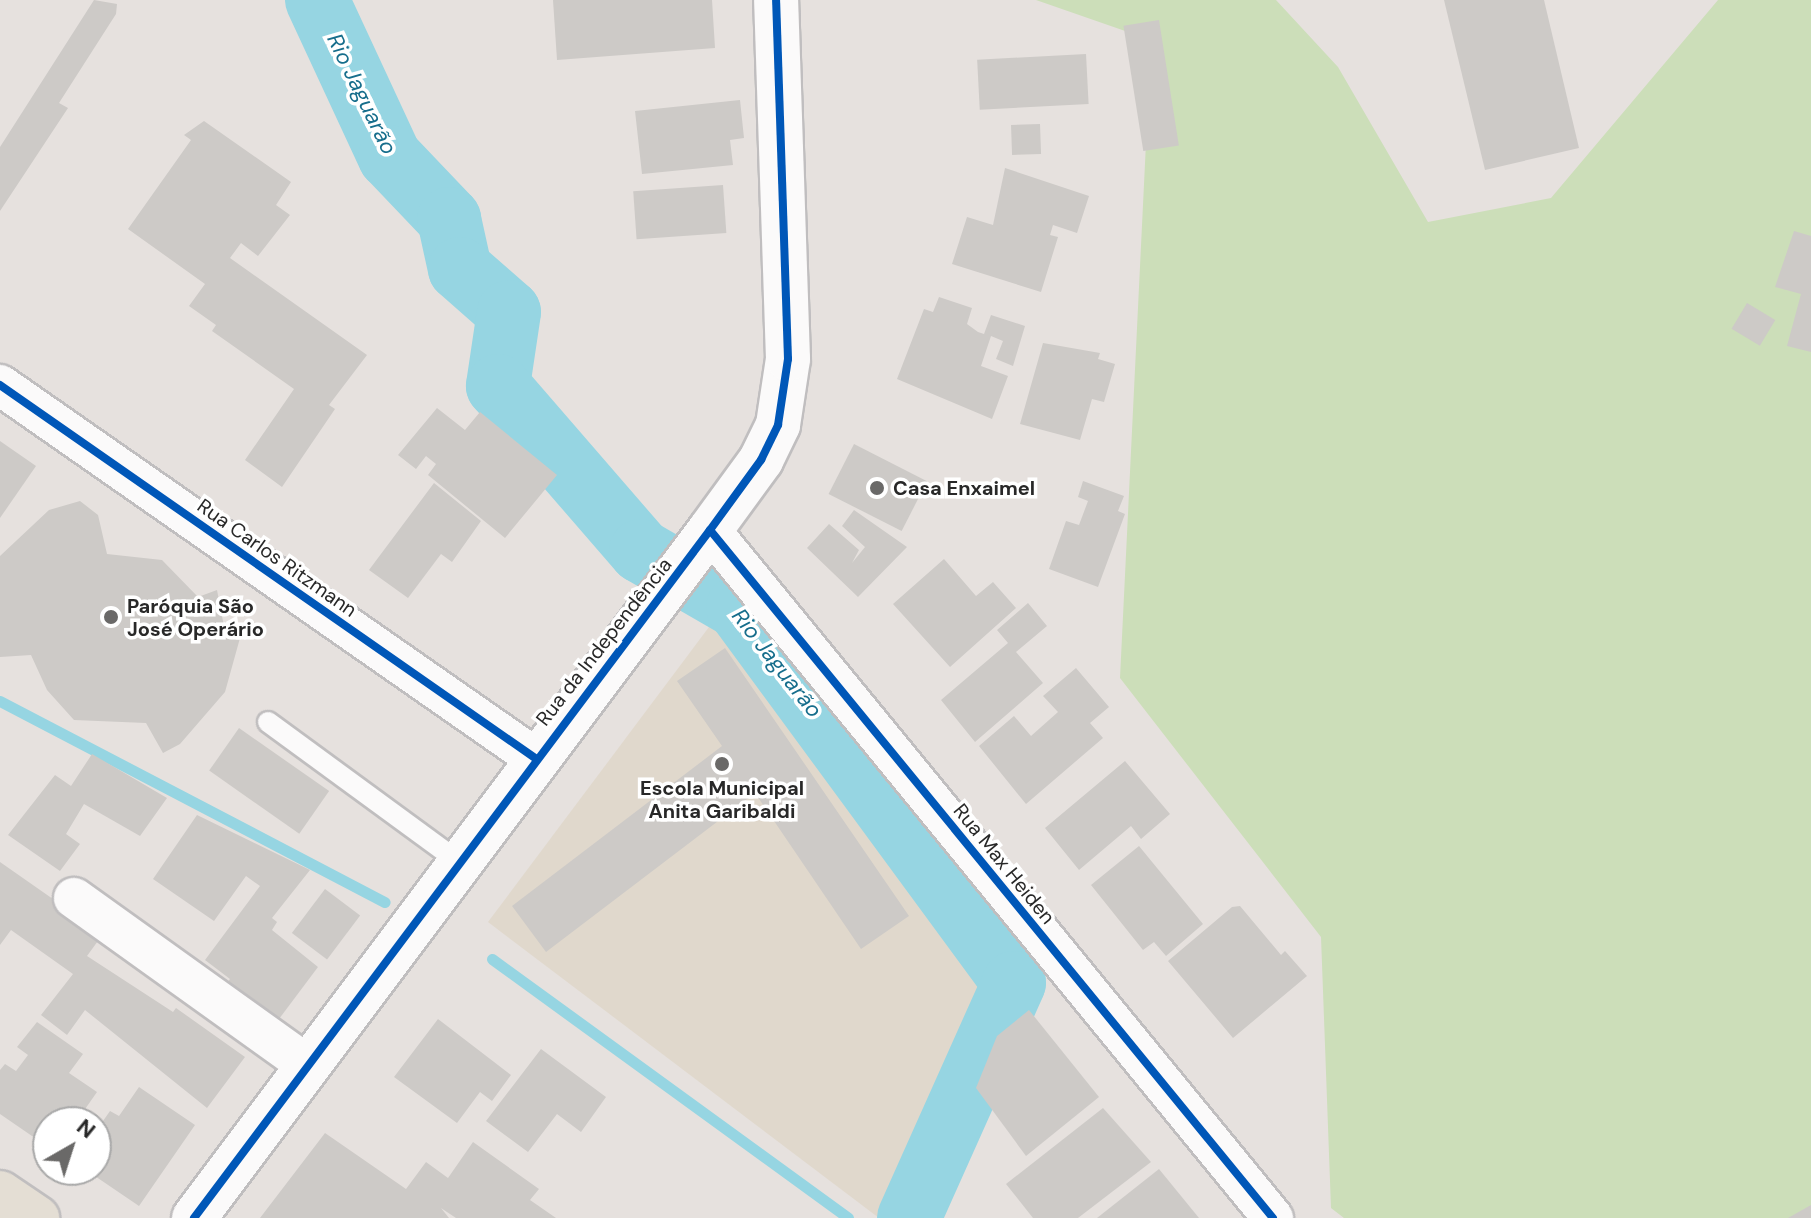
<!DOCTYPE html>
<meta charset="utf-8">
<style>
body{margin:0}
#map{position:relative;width:1811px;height:1218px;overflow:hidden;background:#e6e1de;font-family:"DM Sans",sans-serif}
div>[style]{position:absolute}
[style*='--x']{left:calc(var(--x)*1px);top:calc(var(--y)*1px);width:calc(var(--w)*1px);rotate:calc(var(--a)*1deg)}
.education>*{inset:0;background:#e0d8cc}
.green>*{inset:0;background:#ccdeb9}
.stream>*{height:11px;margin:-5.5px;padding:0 5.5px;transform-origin:5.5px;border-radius:5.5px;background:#96d5e2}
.river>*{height:64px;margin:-32px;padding:0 32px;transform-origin:32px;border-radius:32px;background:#96d5e2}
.building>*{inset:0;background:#cdcac7;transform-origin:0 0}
.roads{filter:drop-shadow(2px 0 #c0bebf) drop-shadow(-2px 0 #c0bebf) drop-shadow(0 2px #c0bebf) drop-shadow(0 -2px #c0bebf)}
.service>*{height:20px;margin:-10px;padding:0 10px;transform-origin:10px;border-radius:10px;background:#fbfafa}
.minor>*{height:40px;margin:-20px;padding:0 20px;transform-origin:20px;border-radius:20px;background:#fbfafa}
.tertiary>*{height:44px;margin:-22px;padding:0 22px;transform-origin:22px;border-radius:22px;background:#fbfafa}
.primary>*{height:44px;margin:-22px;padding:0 22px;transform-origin:22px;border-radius:22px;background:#e4ded4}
.cycleway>*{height:8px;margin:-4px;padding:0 4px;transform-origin:4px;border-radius:4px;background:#0057b8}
.dots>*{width:22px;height:22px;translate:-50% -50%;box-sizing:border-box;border:4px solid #fff;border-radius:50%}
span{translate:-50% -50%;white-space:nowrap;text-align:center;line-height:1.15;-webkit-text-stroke:7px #fff;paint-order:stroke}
.poi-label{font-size:20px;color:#282828;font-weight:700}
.left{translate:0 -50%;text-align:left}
.street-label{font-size:20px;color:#282828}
.water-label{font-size:22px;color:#176e8c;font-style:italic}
.north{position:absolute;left:32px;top:1106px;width:80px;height:80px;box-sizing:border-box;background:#fff;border:2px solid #a9a9a9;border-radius:50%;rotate:39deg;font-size:22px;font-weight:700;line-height:32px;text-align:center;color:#282828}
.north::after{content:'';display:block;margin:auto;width:28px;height:36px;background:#6a6968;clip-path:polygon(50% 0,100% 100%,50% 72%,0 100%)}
</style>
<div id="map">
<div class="education">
<div style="clip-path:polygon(724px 607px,997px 983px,892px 1218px,879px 1218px,488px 922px)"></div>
</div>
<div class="green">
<div style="clip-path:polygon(1036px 0,1276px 0,1338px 67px,1428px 222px,1551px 198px,1718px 0,1811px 0,1811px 1218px,1344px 1218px,1331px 1208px,1321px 937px,1120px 678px,1151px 40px)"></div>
</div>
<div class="stream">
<div style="--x:0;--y:701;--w:434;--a:27.6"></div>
<div style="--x:492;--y:959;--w:440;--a:36"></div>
</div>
<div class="river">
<div style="--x:317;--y:0;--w:173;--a:65.1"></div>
<div style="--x:390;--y:157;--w:86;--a:46.4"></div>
<div style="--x:449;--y:219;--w:51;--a:77.6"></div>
<div style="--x:460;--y:269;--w:65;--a:41.3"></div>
<div style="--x:509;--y:312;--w:75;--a:98.5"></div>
<div style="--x:498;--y:386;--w:218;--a:49.1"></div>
<div style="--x:641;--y:551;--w:112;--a:30"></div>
<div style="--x:738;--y:607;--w:466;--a:53.7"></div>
<div style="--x:1014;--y:983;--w:257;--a:114.1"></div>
</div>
<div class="building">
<div style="clip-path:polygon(94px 0,117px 4px,116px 14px,59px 103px,68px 108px,0 211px,0 147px)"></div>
<div style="clip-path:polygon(553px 0,712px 0,715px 48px,557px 60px)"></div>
<div style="clip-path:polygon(1444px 0,1544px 0,1579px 148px,1485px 170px)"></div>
<div style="left:1159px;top:20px;width:127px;height:36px;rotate:81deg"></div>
<div style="left:1086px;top:54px;width:50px;height:109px;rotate:87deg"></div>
<div style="clip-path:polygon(740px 100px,744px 138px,730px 140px,733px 165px,642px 174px,635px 111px)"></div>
<div style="clip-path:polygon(204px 121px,291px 182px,276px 205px,290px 215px,258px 256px,241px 243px,230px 258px,367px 355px,329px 405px,335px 409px,282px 487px,245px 460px,294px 389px,212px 331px,216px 325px,189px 306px,205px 284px,128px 229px,191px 140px,184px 135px)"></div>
<div style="left:1040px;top:124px;width:30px;height:29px;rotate:88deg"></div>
<div style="clip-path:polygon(1005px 168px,1089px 196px,1077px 233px,1053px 225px,1050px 235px,1058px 237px,1041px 292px,952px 264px,967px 217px,993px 225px)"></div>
<div style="left:723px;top:185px;width:48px;height:90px;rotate:86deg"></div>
<div style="clip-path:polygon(1794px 231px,1811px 236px,1811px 352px,1787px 346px,1801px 294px,1775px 287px)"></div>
<div style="clip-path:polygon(939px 297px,972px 308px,967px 324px,978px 332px,984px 334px,991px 315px,1025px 326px,1013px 366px,996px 359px,1003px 341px,991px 336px,981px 366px,1008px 376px,992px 419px,897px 379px,924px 309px,933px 312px)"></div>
<div style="left:1747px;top:303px;width:33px;height:30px;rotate:31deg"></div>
<div style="clip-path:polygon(1043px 343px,1100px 353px,1098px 359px,1115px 364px,1104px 402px,1092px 399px,1080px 440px,1020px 424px)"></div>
<div style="clip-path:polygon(437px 408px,465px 430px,480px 412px,557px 475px,505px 538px,428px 475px,436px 464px,426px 456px,416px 469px,398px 455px)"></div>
<div style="clip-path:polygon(0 441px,36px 466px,0 518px)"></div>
<div style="left:854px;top:444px;width:82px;height:56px;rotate:27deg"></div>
<div style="clip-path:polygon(1083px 481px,1124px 496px,1118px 511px,1125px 514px,1098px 587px,1049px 569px,1066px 521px,1079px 525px,1088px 501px,1078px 497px)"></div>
<div style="clip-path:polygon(434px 483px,481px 521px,452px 562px,441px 554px,408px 598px,369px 570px)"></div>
<div style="clip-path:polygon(80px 501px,98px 515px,107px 554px,162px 560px,198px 597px,217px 590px,226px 637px,240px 638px,225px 692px,180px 744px,163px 753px,146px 723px,74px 720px,47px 690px,31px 655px,0 657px,0 556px,49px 510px)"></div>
<div style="clip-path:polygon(854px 510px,907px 547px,858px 597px,807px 548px,829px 524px,859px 550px,852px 563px,865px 547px,842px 526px)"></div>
<div style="clip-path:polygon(944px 559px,976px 596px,993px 582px,1016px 608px,950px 667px,893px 604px)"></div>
<div style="clip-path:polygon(1028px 603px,1047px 626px,1016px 652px,1043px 683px,975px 742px,941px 700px,1008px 643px,997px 630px)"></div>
<div style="clip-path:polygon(725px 648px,909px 916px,861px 949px,755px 793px,546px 952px,512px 906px,722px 746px,677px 681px)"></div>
<div style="clip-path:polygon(1076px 668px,1109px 707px,1090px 723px,1103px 738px,1026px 804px,979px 746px,1014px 716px,1031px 736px,1058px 712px,1043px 696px)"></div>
<div style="left:239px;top:728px;width:110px;height:52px;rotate:35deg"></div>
<div style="clip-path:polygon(92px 754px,167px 798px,140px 836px,84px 804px,66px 834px,80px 844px,60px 871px,8px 835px,55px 775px,71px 786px)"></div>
<div style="clip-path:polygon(1125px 761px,1170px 814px,1141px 839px,1131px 826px,1079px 870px,1045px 828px)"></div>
<div style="clip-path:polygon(197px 815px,310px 870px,272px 918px,277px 922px,272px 930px,318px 967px,273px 1027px,222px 989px,230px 979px,205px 960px,260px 886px,246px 876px,214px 921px,153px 879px)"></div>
<div style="clip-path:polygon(1139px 846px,1203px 924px,1166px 956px,1154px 942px,1143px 950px,1091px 885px)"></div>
<div style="clip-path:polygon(0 862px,103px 934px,87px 956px,173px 1012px,176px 1008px,245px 1057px,207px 1108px,85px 1010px,67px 1035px,41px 1015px,73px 974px,11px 930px,0 945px)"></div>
<div style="left:325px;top:889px;width:44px;height:55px;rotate:37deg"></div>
<div style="clip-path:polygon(1240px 906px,1281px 955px,1285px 951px,1307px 976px,1233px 1038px,1168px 961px,1232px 907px)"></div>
<div style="clip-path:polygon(1029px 1010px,1099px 1097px,1026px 1156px,976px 1088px,997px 1036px)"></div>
<div style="clip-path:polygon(438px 1019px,511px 1075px,492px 1101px,480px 1092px,457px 1123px,394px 1077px)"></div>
<div style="clip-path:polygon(37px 1022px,83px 1054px,69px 1073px,97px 1092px,76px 1122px,48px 1122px,48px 1147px,0 1114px,0 1070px,5px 1064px,16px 1071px,28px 1055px,17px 1047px)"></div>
<div style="clip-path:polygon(541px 1049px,606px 1097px,581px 1132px,557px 1114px,528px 1152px,486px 1121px)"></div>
<div style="clip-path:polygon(139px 1087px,195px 1125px,139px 1206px,86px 1170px,96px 1170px,96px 1131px,110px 1111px,119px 1116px)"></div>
<div style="clip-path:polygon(1103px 1108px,1151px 1162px,1078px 1218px,1033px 1218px,1006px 1184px)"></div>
<div style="clip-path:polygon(325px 1133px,406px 1189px,426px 1162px,448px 1178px,473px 1142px,539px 1189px,530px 1200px,556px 1218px,456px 1218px,441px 1208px,449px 1218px,260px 1218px)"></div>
<div style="clip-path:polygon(1159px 1169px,1199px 1218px,1097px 1218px)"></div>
<div style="clip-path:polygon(1811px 1205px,1811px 1218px,1788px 1218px)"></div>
</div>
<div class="roads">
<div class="service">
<div style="--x:268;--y:722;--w:235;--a:36.2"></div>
</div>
<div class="minor">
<div style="--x:0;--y:385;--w:652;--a:34.88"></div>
<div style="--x:710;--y:530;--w:889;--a:50.71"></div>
<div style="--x:74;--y:898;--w:287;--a:35.6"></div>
</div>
<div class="tertiary">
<div style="--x:194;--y:1218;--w:860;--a:-53.13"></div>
<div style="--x:710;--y:530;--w:87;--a:-53.9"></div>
<div style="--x:761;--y:460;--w:39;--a:-64"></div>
<div style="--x:778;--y:425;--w:67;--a:-81.4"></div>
<div style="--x:788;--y:359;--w:359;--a:-91.9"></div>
</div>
<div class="primary">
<div style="--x:0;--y:1193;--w:45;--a:34"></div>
</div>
</div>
<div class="cycleway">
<div style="--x:0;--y:385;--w:652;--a:34.88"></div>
<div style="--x:710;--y:530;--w:889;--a:50.71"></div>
<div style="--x:194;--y:1218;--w:860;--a:-53.13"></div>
<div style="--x:710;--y:530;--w:87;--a:-53.9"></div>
<div style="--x:761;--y:460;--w:39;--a:-64"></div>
<div style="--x:778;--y:425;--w:67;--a:-81.4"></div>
<div style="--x:788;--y:359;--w:359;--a:-91.9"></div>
</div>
<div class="dots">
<div style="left:877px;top:488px;background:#6a6968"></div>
<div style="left:111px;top:617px;background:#6a6968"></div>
<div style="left:722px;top:764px;background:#6a6968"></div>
</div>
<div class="poi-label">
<span class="left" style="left:893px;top:488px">Casa Enxaimel</span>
<span class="left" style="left:127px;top:618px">Paróquia São<br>José Operário</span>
<span style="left:722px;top:800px">Escola Municipal<br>Anita Garibaldi</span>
</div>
<div class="street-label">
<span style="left:277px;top:558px;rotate:35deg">Rua Carlos Ritzmann</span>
<span style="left:604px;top:642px;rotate:-52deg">Rua da Independência</span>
<span style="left:1004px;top:864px;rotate:51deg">Rua Max Heiden</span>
</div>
<div class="water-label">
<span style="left:362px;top:94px;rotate:64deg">Rio Jaguarão</span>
<span style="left:777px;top:663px;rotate:52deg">Rio Jaguarão</span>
</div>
<div class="north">N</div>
</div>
